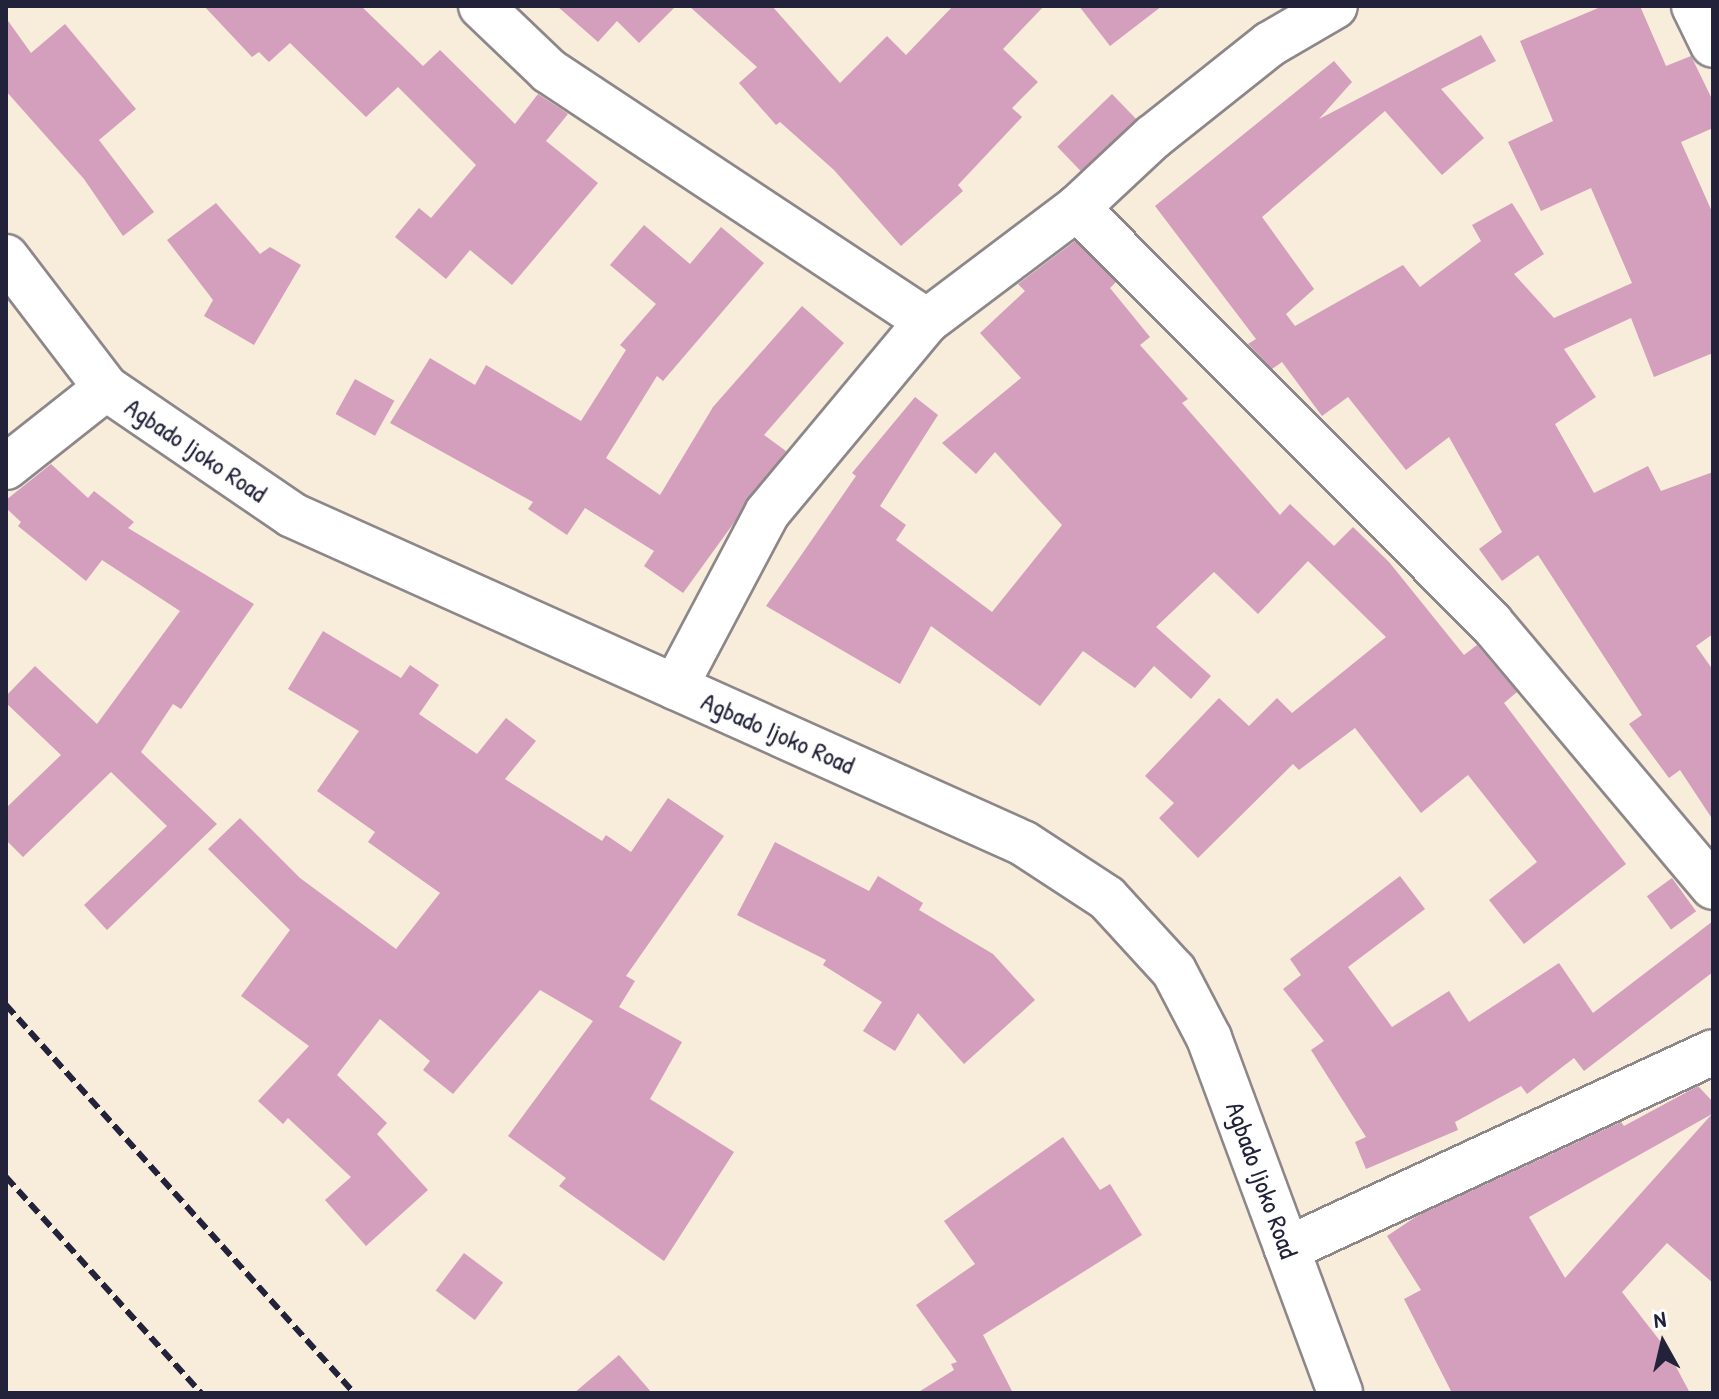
<!DOCTYPE html>
<style>
body{margin:0}
#map{position:relative;width:1719px;height:1399px;overflow:hidden;background:#f8ecda;font-family:"Patrick Hand",sans-serif}
div>[style]{position:absolute}
[style*='--x']{left:calc(var(--x)*1px);top:calc(var(--y)*1px);width:calc(var(--w)*1px);rotate:calc(var(--a)*1deg)}
.building>*{inset:0;background:#d49ebd;transform-origin:0 0}
.roads{filter:drop-shadow(2px 0 #8d878a) drop-shadow(-2px 0 #8d878a) drop-shadow(0 2px #8d878a) drop-shadow(0 -2px #8d878a)}
.minor>*{height:44px;margin:-22px;padding:0 22px;transform-origin:22px;border-radius:22px;background:#fff}
.rail>*{height:6px;margin-top:-3px;transform-origin:0;background:repeating-linear-gradient(90deg,#22223b 0 12px,transparent 0 18px)}
span{translate:-50% -50%;white-space:nowrap;text-align:center;line-height:1.15;-webkit-text-stroke:7px #fff;paint-order:stroke}
.street-label{font-size:26px;color:#22223b}
.frame{position:absolute;inset:0;border:8px solid #22223b;pointer-events:none}
.north{position:absolute;left:1623px;top:1303px;width:80px;height:80px;-webkit-text-stroke:6px #fff;paint-order:stroke;rotate:352deg;font-size:22px;font-weight:700;line-height:32px;text-align:center;color:#22223b}
.north::after{content:'';display:block;margin:auto;width:28px;height:36px;background:#22223b;clip-path:polygon(50% 0,100% 100%,50% 72%,0 100%)}
</style>
<div id="map">
<div class="building">
<div style="clip-path:polygon(204px 6px,361px 6px,423px 66px,440px 50px,515px 124px,538px 94px,564px 111px,568px 114px,546px 141px,598px 183px,512px 285px,470px 250px,446px 279px,395px 237px,419px 208px,431px 218px,476px 165px,398px 87px,366px 117px,290px 43px,269px 62px,259px 52px,252px 57px)"></div>
<div style="clip-path:polygon(557px 6px,676px 6px,639px 43px,617px 21px,598px 42px)"></div>
<div style="clip-path:polygon(689px 6px,772px 6px,840px 83px,887px 36px,906px 55px,953px 6px,1044px 6px,1003px 49px,1038px 82px,1012px 108px,1022px 117px,958px 185px,963px 191px,901px 246px,834px 170px,780px 122px,776px 125px,739px 83px,757px 67px)"></div>
<div style="clip-path:polygon(1079px 6px,1162px 6px,1110px 46px)"></div>
<div style="clip-path:polygon(1603px 6px,1640px 6px,1666px 66px,1691px 56px,1713px 101px,1713px 128px,1681px 142px,1713px 214px,1713px 353px,1654px 377px,1631px 318px,1564px 349px,1596px 397px,1555px 424px,1594px 493px,1648px 466px,1661px 491px,1713px 472px,1713px 634px,1696px 646px,1713px 670px,1713px 820px,1680px 770px,1669px 778px,1629px 724px,1642px 715px,1538px 555px,1502px 581px,1479px 549px,1502px 532px,1449px 437px,1406px 470px,1348px 397px,1322px 416px,1282px 362px,1272px 369px,1248px 344px,1256px 339px,1155px 206px,1334px 61px,1352px 82px,1319px 119px,1481px 35px,1496px 61px,1441px 89px,1484px 138px,1442px 175px,1385px 111px,1262px 217px,1314px 289px,1286px 314px,1295px 326px,1403px 265px,1420px 287px,1481px 241px,1472px 225px,1512px 203px,1544px 254px,1514px 274px,1554px 318px,1632px 283px,1591px 188px,1541px 211px,1508px 142px,1553px 121px,1520px 41px)"></div>
<div style="clip-path:polygon(6px 18px,31px 53px,65px 24px,136px 109px,99px 140px,154px 212px,123px 236px,84px 179px,6px 91px)"></div>
<div style="left:1112px;top:94px;width:35px;height:76px;rotate:46deg"></div>
<div style="clip-path:polygon(216px 203px,260px 254px,270px 247px,301px 265px,254px 345px,204px 316px,213px 300px,167px 240px)"></div>
<div style="clip-path:polygon(644px 225px,690px 264px,721px 227px,764px 263px,663px 381px,657px 376px,606px 458px,660px 495px,713px 407px,802px 306px,844px 343px,764px 435px,786px 451px,683px 593px,644px 566px,654px 551px,585px 508px,567px 535px,528px 509px,533px 502px,390px 423px,430px 358px,475px 385px,486px 365px,581px 421px,626px 350px,620px 345px,656px 304px,610px 265px)"></div>
<div style="clip-path:polygon(1075px 241px,1116px 282px,1110px 288px,1150px 337px,1140px 345px,1188px 399px,1182px 403px,1280px 515px,1290px 504px,1334px 546px,1353px 527px,1389px 562px,1464px 655px,1477px 645px,1517px 692px,1504px 703px,1626px 864px,1524px 944px,1489px 900px,1537px 862px,1468px 775px,1421px 813px,1355px 728px,1299px 770px,1293px 764px,1198px 858px,1159px 818px,1174px 803px,1145px 776px,1219px 698px,1249px 726px,1277px 698px,1292px 713px,1386px 637px,1308px 561px,1258px 614px,1214px 572px,1156px 627px,1211px 676px,1191px 699px,1154px 666px,1135px 688px,1083px 651px,1040px 706px,931px 626px,900px 684px,766px 606px,856px 476px,852px 473px,915px 397px,938px 415px,880px 506px,906px 525px,896px 540px,992px 612px,1062px 525px,995px 452px,976px 474px,942px 443px,1021px 378px,980px 333px,1025px 291px,1018px 284px)"></div>
<div style="left:355px;top:379px;width:45px;height:40px;rotate:29deg"></div>
<div style="clip-path:polygon(51px 464px,88px 498px,94px 491px,134px 522px,128px 528px,254px 604px,181px 709px,173px 704px,141px 752px,217px 824px,107px 930px,84px 905px,167px 826px,111px 772px,23px 857px,6px 840px,6px 808px,61px 755px,6px 703px,6px 696px,35px 666px,97px 724px,180px 611px,102px 560px,86px 581px,18px 526px,21px 522px,6px 508px,6px 500px)"></div>
<div style="clip-path:polygon(323px 631px,401px 678px,410px 665px,439px 685px,419px 714px,477px 754px,506px 718px,536px 741px,505px 779px,602px 841px,606px 835px,631px 852px,668px 798px,724px 836px,626px 976px,635px 981px,619px 1007px,682px 1042px,650px 1099px,734px 1152px,664px 1261px,559px 1186px,566px 1178px,508px 1136px,593px 1021px,540px 990px,453px 1094px,423px 1070px,430px 1061px,380px 1019px,337px 1075px,387px 1123px,377px 1134px,428px 1190px,366px 1246px,325px 1200px,351px 1177px,288px 1118px,283px 1124px,258px 1101px,309px 1046px,241px 996px,290px 930px,208px 849px,240px 818px,300px 878px,396px 949px,440px 893px,368px 842px,375px 832px,317px 791px,359px 731px,288px 689px)"></div>
<div style="clip-path:polygon(775px 842px,869px 891px,878px 876px,923px 903px,919px 910px,993px 954px,1035px 1000px,964px 1064px,918px 1013px,895px 1051px,863px 1031px,882px 1002px,823px 965px,826px 960px,737px 915px)"></div>
<div style="clip-path:polygon(1400px 876px,1425px 909px,1348px 967px,1392px 1027px,1449px 991px,1469px 1022px,1559px 963px,1593px 1013px,1713px 921px,1713px 972px,1584px 1071px,1574px 1058px,1527px 1094px,1521px 1086px,1455px 1122px,1458px 1130px,1366px 1169px,1355px 1142px,1366px 1137px,1311px 1050px,1324px 1041px,1283px 989px,1301px 975px,1290px 959px)"></div>
<div style="left:1672px;top:878px;width:41px;height:31px;rotate:54deg"></div>
<div style="clip-path:polygon(evenodd,1698px 1086px,1713px 1102px,1713px 1283px,1667px 1243px,1622px 1292px,1667px 1350px,1690px 1393px,1452px 1393px,1404px 1299px,1421px 1290px,1387px 1236px,1417px 1216px,1621px 1122px,1624px 1126px,1698px 1086px,1712px 1114px,1565px 1278px,1529px 1217px,1712px 1114px)"></div>
<div style="clip-path:polygon(1063px 1137px,1100px 1190px,1110px 1184px,1142px 1235px,983px 1335px,1013px 1393px,917px 1393px,954px 1370px,951px 1364px,957px 1362px,916px 1305px,975px 1264px,944px 1221px)"></div>
<div style="left:464px;top:1253px;width:49px;height:47px;rotate:37deg"></div>
<div style="clip-path:polygon(619px 1355px,652px 1393px,574px 1393px)"></div>
</div>
<div class="roads">
<div class="minor">
<div style="--x:481;--y:6;--w:94;--a:43.7"></div>
<div style="--x:549;--y:71;--w:453;--a:33.5"></div>
<div style="--x:1694;--y:6;--w:43;--a:64"></div>
<div style="--x:1077;--y:208;--w:586;--a:45.07"></div>
<div style="--x:1491;--y:623;--w:345;--a:49.9"></div>
<div style="--x:6;--y:257;--w:165;--a:52.6"></div>
<div style="--x:106;--y:388;--w:225;--a:34.3"></div>
<div style="--x:292;--y:515;--w:801;--a:24.17"></div>
<div style="--x:1023;--y:843;--w:100;--a:33.2"></div>
<div style="--x:1107;--y:898;--w:99;--a:47.5"></div>
<div style="--x:1174;--y:971;--w:76;--a:62.4"></div>
<div style="--x:1209;--y:1038;--w:378;--a:69.7"></div>
<div style="--x:6;--y:467;--w:127;--a:-38.3"></div>
<div style="--x:675;--y:687;--w:197;--a:-62.1"></div>
<div style="--x:767;--y:513;--w:250;--a:-50.2"></div>
<div style="--x:927;--y:321;--w:188;--a:-37"></div>
<div style="--x:1077;--y:208;--w:104;--a:-43.1"></div>
<div style="--x:1153;--y:137;--w:149;--a:-38.5"></div>
<div style="--x:1270;--y:44;--w:75;--a:-30.3"></div>
<div style="--x:1287;--y:1249;--w:469;--a:-24.8"></div>
</div>
</div>
<div class="rail">
<div style="--x:6;--y:1005;--w:521;--a:48.11"></div>
<div style="--x:6;--y:1177;--w:291;--a:47.9"></div>
</div>
<div class="street-label">
<span style="left:196px;top:450px;rotate:34deg">Agbado Ijoko Road</span>
<span style="left:778px;top:733px;rotate:24deg">Agbado Ijoko Road</span>
<span style="left:1262px;top:1180px;rotate:70deg">Agbado Ijoko Road</span>
</div>
<div class="frame"></div>
<div class="north">N</div>
</div>
